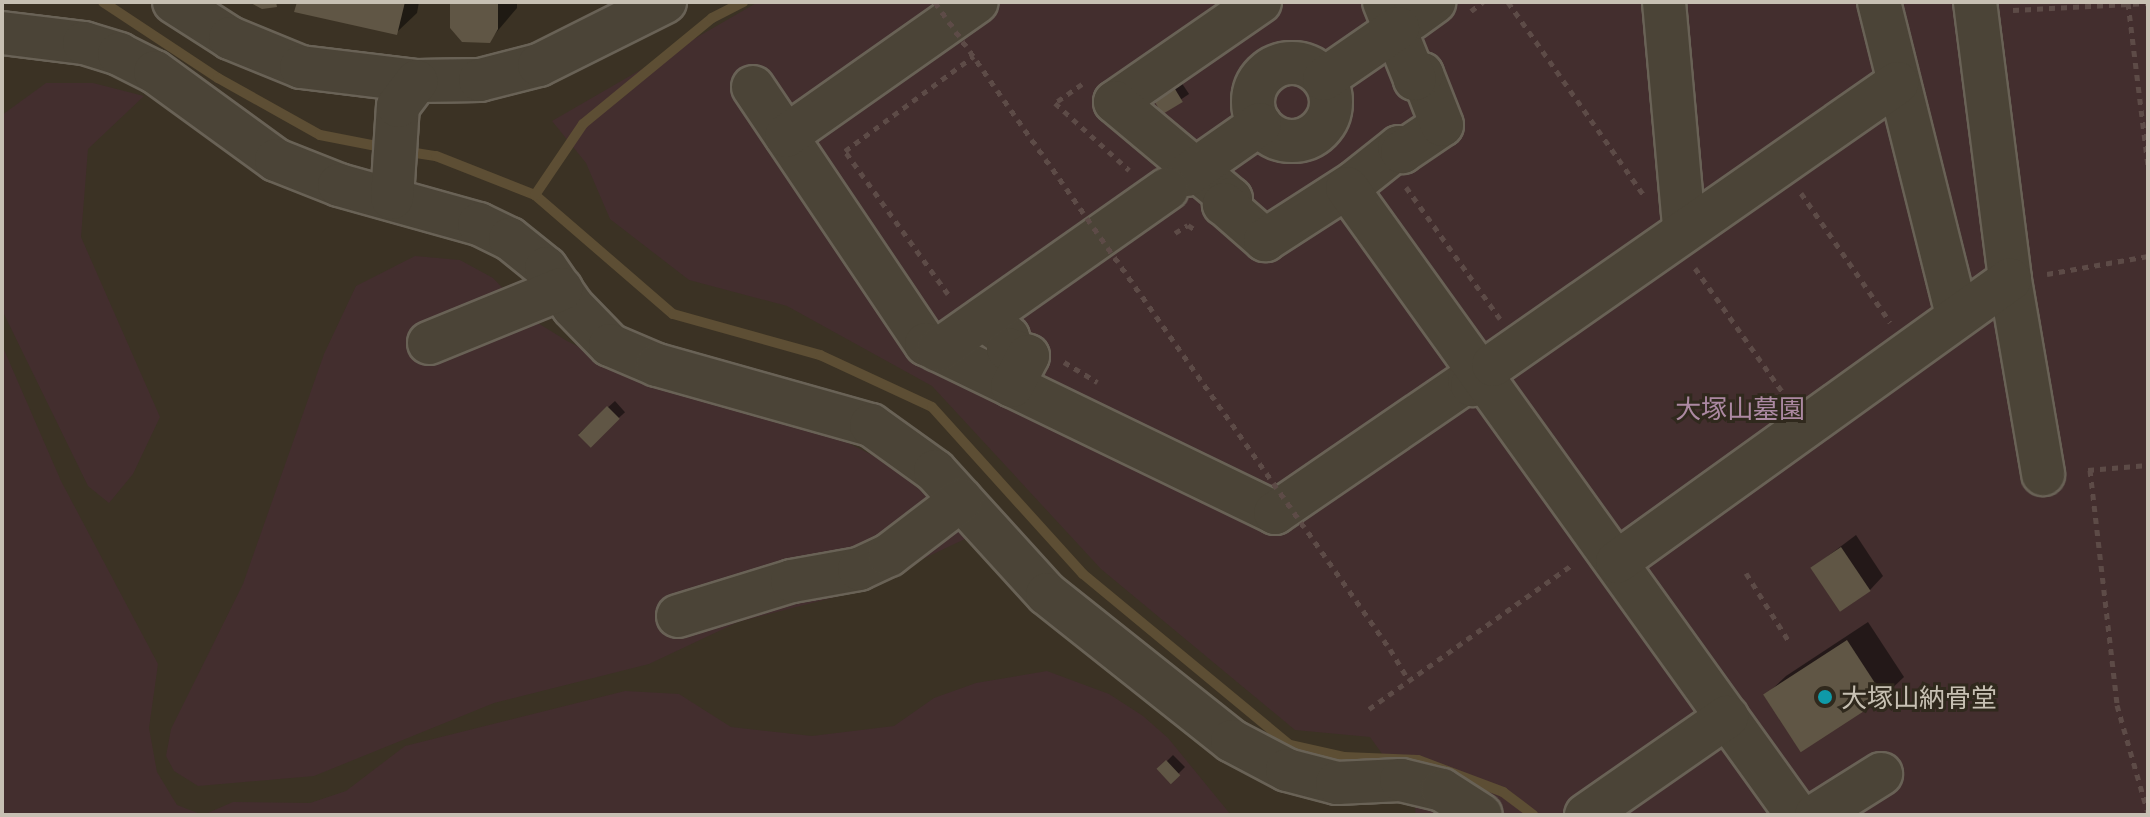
<!DOCTYPE html>
<meta charset="utf-8">
<style>
body{margin:0}
#map{position:relative;width:2150px;height:817px;overflow:hidden;background:#3b3224;font-family:Barlow,"Noto Sans JP",sans-serif}
div>[style]{position:absolute}
[style*='--x']{left:calc(var(--x)*1px);top:calc(var(--y)*1px);width:calc(var(--w)*1px);rotate:calc(var(--a)*1deg)}
.green>*{inset:0;background:#432e2e}
.shadow>*{inset:0;background:#0007;transform-origin:0 0}
.stream>*{height:10px;margin:-5px;padding:0 5px;transform-origin:5px;border-radius:5px;background:#5d4e34}
.building>*{inset:0;background:#605645;transform-origin:0 0}
.path>*{height:5px;margin-top:-2.5px;transform-origin:0;background:repeating-linear-gradient(90deg,#5d4b47 0 6px,transparent 0 12px)}
.roads{filter:drop-shadow(2px 0 #696256) drop-shadow(-2px 0 #696256) drop-shadow(0 2px #696256) drop-shadow(0 -2px #696256)}
.minor>*{height:42px;margin:-21px;padding:0 21px;transform-origin:21px;border-radius:21px;background:#4b4437}
.minor>.ring{margin:-21px;padding:0;box-sizing:content-box;background:none;border:42px solid #4b4437;border-radius:50%}
.path-bridge>*{height:5px;margin-top:-2.5px;transform-origin:0;background:repeating-linear-gradient(90deg,#5d4b47 0 6px,transparent 0 12px)}
.dots>*{width:22px;height:22px;translate:-50% -50%;box-sizing:border-box;border:4px solid #30291d;border-radius:50%}
span{translate:-50% -50%;white-space:nowrap;text-align:center;line-height:1.15;-webkit-text-stroke:6px #30291d;paint-order:stroke}
.park-label{font-size:26px;color:#ac89a2}
.poi-label{font-size:26px;color:#c7c0b3}
.left{translate:0 -50%;text-align:left}
.frame{position:absolute;inset:0;border:4px solid #c7c0b3;pointer-events:none}
</style>
<div id="map">
<div class="green">
<div style="clip-path:polygon(758px 2px,2148px 2px,2148px 815px,1415px 815px,1416px 801px,1370px 737px,1295px 730px,1101px 569px,932px 386px,787px 306px,689px 280px,610px 219px,586px 163px,552px 121px)"></div>
<div style="clip-path:polygon(46px 83px,93px 83px,144px 96px,88px 149px,81px 237px,160px 417px,133px 474px,109px 503px,88px 486px,2px 310px,2px 115px)"></div>
<div style="clip-path:polygon(415px 256px,460px 260px,493px 278px,533px 320px,567px 341px,670px 392px,831px 434px,903px 471px,967px 538px,851px 593px,738px 622px,649px 664px,494px 703px,314px 776px,198px 786px,174px 771px,166px 756px,171px 729px,243px 584px,324px 354px,356px 286px)"></div>
<div style="clip-path:polygon(2px 345px,61px 481px,158px 664px,149px 728px,157px 772px,177px 805px,203px 815px,2px 815px)"></div>
<div style="clip-path:polygon(1047px 671px,1109px 694px,1143px 716px,1168px 738px,1231px 815px,203px 815px,233px 802px,310px 803px,346px 791px,405px 746px,625px 691px,679px 694px,731px 727px,812px 736px,894px 726px,934px 698px,976px 683px)"></div>
</div>
<div class="shadow">
<div style="clip-path:polygon(299px 2px,419px 2px,417px 13px,397px 32px)"></div>
<div style="clip-path:polygon(452px 2px,517px 2px,517px 8px,489px 41px)"></div>
<div style="left:1179px;top:79px;width:18px;height:31px;rotate:56deg"></div>
<div style="left:615px;top:401px;width:15px;height:49px;rotate:48deg"></div>
<div style="clip-path:polygon(1856px 535px,1883px 576px,1870px 590px,1812px 568px)"></div>
<div style="clip-path:polygon(1868px 622px,1904px 677px,1884px 696px,1803px 750px,1766px 695px,1786px 676px)"></div>
<div style="left:1173px;top:755px;width:17px;height:20px;rotate:45deg"></div>
</div>
<div class="stream">
<div style="--x:103;--y:2;--w:138;--a:33.5"></div>
<div style="--x:218;--y:78;--w:117;--a:29.2"></div>
<div style="--x:320;--y:135;--w:68;--a:11"></div>
<div style="--x:403;--y:151;--w:33;--a:9"></div>
<div style="--x:436;--y:156;--w:106;--a:21.5"></div>
<div style="--x:535;--y:195;--w:182;--a:40.8"></div>
<div style="--x:673;--y:314;--w:153;--a:15.6"></div>
<div style="--x:820;--y:355;--w:123;--a:24.9"></div>
<div style="--x:932;--y:407;--w:225;--a:47.9"></div>
<div style="--x:1083;--y:574;--w:268;--a:39.6"></div>
<div style="--x:1290;--y:745;--w:55;--a:12.5"></div>
<div style="--x:1344;--y:757;--w:74;--a:2.3"></div>
<div style="--x:1418;--y:760;--w:91;--a:20.6"></div>
<div style="--x:1503;--y:792;--w:38;--a:37"></div>
<div style="--x:535;--y:195;--w:86;--a:-55.9"></div>
<div style="--x:583;--y:124;--w:167;--a:-39.4"></div>
<div style="--x:712;--y:18;--w:35;--a:-27"></div>
</div>
<div class="building">
<div style="clip-path:polygon(249px 2px,276px 2px,277px 7px,262px 9px)"></div>
<div style="clip-path:polygon(297px 2px,405px 2px,397px 35px,294px 12px)"></div>
<div style="clip-path:polygon(450px 2px,498px 2px,498px 29px,490px 43px,462px 42px,450px 28px)"></div>
<div style="left:1172px;top:84px;width:21px;height:24px;rotate:59deg"></div>
<div style="left:607px;top:406px;width:18px;height:41px;rotate:45deg"></div>
<div style="left:1841px;top:547px;width:53px;height:37px;rotate:56deg"></div>
<div style="left:1847px;top:640px;width:69px;height:100px;rotate:57deg"></div>
<div style="left:1166px;top:760px;width:21px;height:13px;rotate:47deg"></div>
</div>
<div class="path">
<div style="--x:1508;--y:2;--w:235;--a:54.9"></div>
<div style="--x:2128;--y:3;--w:163;--a:83"></div>
<div style="--x:2013;--y:10;--w:135;--a:-3"></div>
<div style="--x:1471;--y:11;--w:15;--a:-37"></div>
<div style="--x:1082;--y:84;--w:33;--a:145"></div>
<div style="--x:1055;--y:103;--w:100;--a:42.2"></div>
<div style="--x:1406;--y:187;--w:162;--a:54.5"></div>
<div style="--x:1801;--y:193;--w:157;--a:55.4"></div>
<div style="--x:1175;--y:233;--w:15;--a:-32"></div>
<div style="--x:1188;--y:225;--w:11;--a:34"></div>
<div style="--x:1695;--y:268;--w:158;--a:54.8"></div>
<div style="--x:2047;--y:274;--w:103;--a:-10.1"></div>
<div style="--x:948;--y:294;--w:176;--a:-125.8"></div>
<div style="--x:845;--y:151;--w:160;--a:-36.4"></div>
<div style="--x:1064;--y:362;--w:39;--a:31"></div>
<div style="--x:2088;--y:470;--w:60;--a:-4.8"></div>
<div style="--x:2090;--y:470;--w:237;--a:83.4"></div>
<div style="--x:2117;--y:705;--w:112;--a:74"></div>
<div style="--x:1746;--y:573;--w:79;--a:57.9"></div>
<div style="--x:1390;--y:649;--w:35;--a:59"></div>
<div style="--x:1369;--y:709;--w:250;--a:-35.4"></div>
</div>
<div class="roads">
<div class="minor">
<div style="--x:174;--y:2;--w:67;--a:32.7"></div>
<div style="--x:230;--y:38;--w:77;--a:22.2"></div>
<div style="--x:301;--y:67;--w:117;--a:6.9"></div>
<div style="--x:417;--y:81;--w:63;--a:-0.9"></div>
<div style="--x:480;--y:80;--w:61;--a:-14.3"></div>
<div style="--x:539;--y:65;--w:141;--a:-26.6"></div>
<div style="--x:1260;--y:2;--w:176;--a:145.4"></div>
<div style="--x:1115;--y:102;--w:151;--a:39.9"></div>
<div style="--x:1231;--y:199;--w:9;--a:144"></div>
<div style="--x:1224;--y:204;--w:55;--a:41.3"></div>
<div style="--x:1265;--y:240;--w:107;--a:-32.8"></div>
<div style="--x:1355;--y:182;--w:56;--a:-38.5"></div>
<div style="--x:1399;--y:147;--w:6;--a:59"></div>
<div style="--x:1402;--y:152;--w:48;--a:-34"></div>
<div style="--x:1442;--y:125;--w:55;--a:-111.4"></div>
<div style="--x:1422;--y:74;--w:9;--a:144"></div>
<div style="--x:1415;--y:79;--w:83;--a:-111.9"></div>
<div style="--x:1664;--y:2;--w:227;--a:84.9"></div>
<div style="--x:1879;--y:2;--w:323;--a:76"></div>
<div style="--x:1975;--y:2;--w:280;--a:82.8"></div>
<div style="--x:2010;--y:280;--w:197;--a:80.3"></div>
<div style="--x:1411;--y:19;--w:29;--a:-36"></div>
<div style="--x:2;--y:33;--w:83;--a:7"></div>
<div style="--x:84;--y:43;--w:37;--a:17"></div>
<div style="--x:119;--y:54;--w:40;--a:26.6"></div>
<div style="--x:155;--y:72;--w:150;--a:36"></div>
<div style="--x:276;--y:160;--w:68;--a:21.6"></div>
<div style="--x:339;--y:185;--w:145;--a:15.6"></div>
<div style="--x:479;--y:224;--w:34;--a:26"></div>
<div style="--x:510;--y:239;--w:46;--a:38.9"></div>
<div style="--x:546;--y:268;--w:47;--a:55.3"></div>
<div style="--x:573;--y:307;--w:53;--a:45.8"></div>
<div style="--x:610;--y:345;--w:51;--a:23.1"></div>
<div style="--x:657;--y:365;--w:222;--a:15.7"></div>
<div style="--x:871;--y:425;--w:79;--a:35.7"></div>
<div style="--x:935;--y:471;--w:166;--a:47.7"></div>
<div style="--x:1047;--y:594;--w:236;--a:38.5"></div>
<div style="--x:1232;--y:741;--w:62;--a:27.8"></div>
<div style="--x:1287;--y:770;--w:52;--a:14.6"></div>
<div style="--x:1337;--y:783;--w:64;--a:-2.7"></div>
<div style="--x:1401;--y:780;--w:42;--a:13.7"></div>
<div style="--x:1442;--y:790;--w:46;--a:32.7"></div>
<div class="ring" style="left:1253px;top:63px;width:36px;height:36px"></div>
<div style="--x:1324;--y:79;--w:90;--a:-34.6"></div>
<div style="--x:753;--y:87;--w:310;--a:56.1"></div>
<div style="--x:926;--y:344;--w:388;--a:25.8"></div>
<div style="--x:1275;--y:513;--w:235;--a:-34.4"></div>
<div style="--x:1469;--y:380;--w:6;--a:59"></div>
<div style="--x:1472;--y:385;--w:11;--a:-34"></div>
<div style="--x:786;--y:136;--w:233;--a:-35.1"></div>
<div style="--x:1187;--y:175;--w:89;--a:-34.9"></div>
<div style="--x:1347;--y:188;--w:772;--a:54.33"></div>
<div style="--x:392;--y:198;--w:92;--a:-86.3"></div>
<div style="--x:398;--y:106;--w:31;--a:-53"></div>
<div style="--x:983;--y:319;--w:31;--a:36"></div>
<div style="--x:1008;--y:337;--w:12;--a:90"></div>
<div style="--x:1008;--y:349;--w:21;--a:19"></div>
<div style="--x:1028;--y:356;--w:34;--a:118"></div>
<div style="--x:429;--y:343;--w:143;--a:-22.2"></div>
<div style="--x:938;--y:350;--w:280;--a:-35.1"></div>
<div style="--x:1493;--y:365;--w:493;--a:-34.9"></div>
<div style="--x:1617;--y:562;--w:484;--a:-35.7"></div>
<div style="--x:678;--y:616;--w:119;--a:-17.1"></div>
<div style="--x:792;--y:581;--w:68;--a:-10.2"></div>
<div style="--x:859;--y:569;--w:33;--a:-25"></div>
<div style="--x:889;--y:555;--w:91;--a:-37.4"></div>
<div style="--x:1586;--y:815;--w:172;--a:-34.8"></div>
<div style="--x:1816;--y:815;--w:77;--a:-32.2"></div>
</div>
</div>
<div class="path-bridge">
<div style="--x:935;--y:2;--w:791;--a:54.88"></div>
</div>
<div class="dots">
<div style="left:1825px;top:697px;background:#0f9aa8"></div>
</div>
<div class="park-label">
<span style="left:1740px;top:408px">大塚山墓園</span>
</div>
<div class="poi-label">
<span class="left" style="left:1841px;top:697px">大塚山納骨堂</span>
</div>
<div class="frame"></div>
</div>
